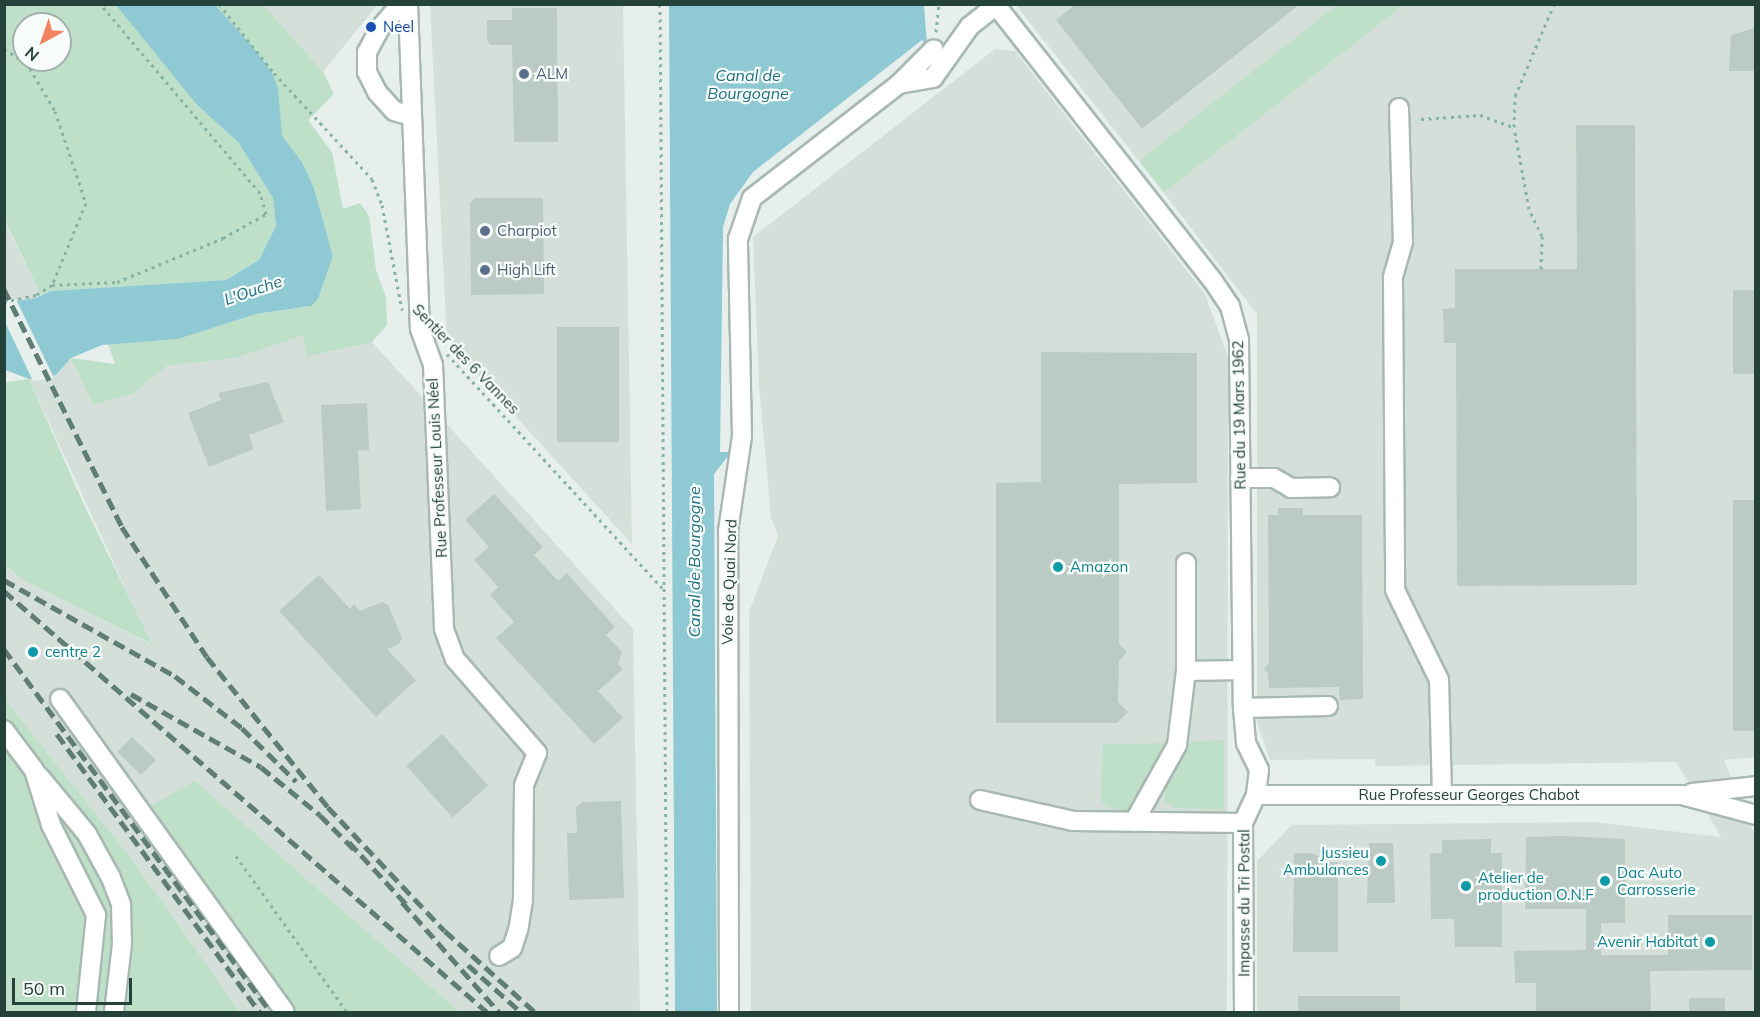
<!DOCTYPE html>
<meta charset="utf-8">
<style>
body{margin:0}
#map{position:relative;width:1760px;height:1017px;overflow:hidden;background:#e6efeb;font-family:Mulish,sans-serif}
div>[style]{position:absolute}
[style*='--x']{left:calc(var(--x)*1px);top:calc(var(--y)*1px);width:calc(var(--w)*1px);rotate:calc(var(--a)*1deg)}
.built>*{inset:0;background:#d4dfda}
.green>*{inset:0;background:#bfe0c8}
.water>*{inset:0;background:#8ec9d4}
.pier>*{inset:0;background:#e6efeb}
.building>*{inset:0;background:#bbcac4;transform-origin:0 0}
.path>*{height:3px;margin-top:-1.5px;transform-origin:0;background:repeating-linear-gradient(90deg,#86b3a5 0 3px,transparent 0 7.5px)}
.roads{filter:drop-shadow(2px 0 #a8b8b2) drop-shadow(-2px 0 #a8b8b2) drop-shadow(0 2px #a8b8b2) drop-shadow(0 -2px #a8b8b2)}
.minor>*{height:18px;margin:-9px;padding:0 9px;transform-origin:9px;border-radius:9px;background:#fff}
.rail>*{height:4.5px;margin-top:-2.25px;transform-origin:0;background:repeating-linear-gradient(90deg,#5f7d75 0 12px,transparent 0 18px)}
.dots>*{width:16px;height:16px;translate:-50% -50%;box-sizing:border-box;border:3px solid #f7fbf9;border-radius:50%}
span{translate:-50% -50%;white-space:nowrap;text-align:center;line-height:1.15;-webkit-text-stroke:4.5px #f7fbf9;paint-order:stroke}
.transit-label{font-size:15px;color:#164399}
.left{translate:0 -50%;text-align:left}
.service-label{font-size:15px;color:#4e5e75}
.street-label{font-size:15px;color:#24423a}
.culture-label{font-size:15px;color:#0d838f}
.right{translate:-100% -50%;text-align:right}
.water-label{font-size:16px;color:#1c6f80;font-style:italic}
.frame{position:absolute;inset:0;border:6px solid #24423a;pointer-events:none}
.north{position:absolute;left:12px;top:12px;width:60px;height:60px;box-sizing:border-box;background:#f7fbf9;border:2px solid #a3b1ad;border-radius:50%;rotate:220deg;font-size:16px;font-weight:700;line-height:24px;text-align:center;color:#24423a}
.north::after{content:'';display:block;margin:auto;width:21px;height:27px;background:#f4845f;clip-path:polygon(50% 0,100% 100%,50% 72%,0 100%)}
.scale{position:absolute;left:12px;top:978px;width:120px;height:27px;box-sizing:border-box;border:3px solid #24423a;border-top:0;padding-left:8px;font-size:18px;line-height:21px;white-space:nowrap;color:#24423a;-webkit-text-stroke:4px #f7fbf9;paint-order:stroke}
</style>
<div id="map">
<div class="built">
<div style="clip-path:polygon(264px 5px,377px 5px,323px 72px)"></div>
<div style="clip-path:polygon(430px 5px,623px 5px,632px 544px,447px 341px)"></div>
<div style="clip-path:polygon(1016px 5px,1338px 5px,1139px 161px)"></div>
<div style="clip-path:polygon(1404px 5px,1755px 5px,1756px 757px,1724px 760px,1755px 836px,1755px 1012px,1257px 1012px,1257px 861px,1292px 825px,1594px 822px,1721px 837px,1676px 762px,1375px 766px,1375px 759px,1270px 760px,1257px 722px,1257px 314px,1164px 193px)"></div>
<div style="clip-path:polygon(995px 49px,1015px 51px,1205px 294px,1228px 357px,1227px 1012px,751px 1012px,749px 612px,778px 536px,771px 517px,759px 384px,753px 237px)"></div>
<div style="clip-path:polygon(4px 221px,41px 295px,36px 298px,5px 303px)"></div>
<div style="clip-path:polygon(305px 334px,306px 357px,372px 342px,633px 629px,640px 1012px,460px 1012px,302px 875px,291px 1012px,240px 1012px,133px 861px,5px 699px,4px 566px,25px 581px,151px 644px,29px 379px,56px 375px,71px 358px,93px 405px,133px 393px,167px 366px,235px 358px)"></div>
</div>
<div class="green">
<div style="clip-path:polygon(evenodd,116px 4px,197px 105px,238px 142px,273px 198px,276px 226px,259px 260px,226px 280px,50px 291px,41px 295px,5px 221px,5px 5px,116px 4px,24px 24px,60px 24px,60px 60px,24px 60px,24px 24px)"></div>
<div style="clip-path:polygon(1338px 4px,1404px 5px,1164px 193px,1139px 161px)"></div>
<div style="clip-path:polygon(215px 5px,264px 5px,323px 72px,334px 94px,308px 120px,332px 152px,343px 209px,360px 203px,369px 216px,376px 270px,386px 297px,387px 325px,372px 342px,306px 357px,304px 335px,235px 358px,167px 366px,133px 393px,93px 405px,71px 358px,115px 364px,108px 344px,178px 339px,256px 314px,307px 307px,318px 299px,333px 256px,314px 188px,302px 162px,281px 136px,271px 71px)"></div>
<div style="clip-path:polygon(29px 379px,84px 505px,152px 644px,25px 581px,5px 566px,5px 382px)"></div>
<div style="clip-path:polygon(5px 699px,133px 861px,240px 1012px,5px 1012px)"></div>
<div style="clip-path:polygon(1224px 740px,1224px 810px,1175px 808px,1164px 801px,1166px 787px,1188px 742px)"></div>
<div style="clip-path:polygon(1168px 743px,1140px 799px,1127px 811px,1106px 807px,1101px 800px,1103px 744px)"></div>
<div style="clip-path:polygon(195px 781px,302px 875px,460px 1012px,291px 1012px,155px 819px,150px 806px)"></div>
</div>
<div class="water">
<div style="clip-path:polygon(116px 5px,215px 5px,251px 45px,271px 71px,278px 88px,282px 136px,302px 162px,314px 188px,333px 256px,318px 299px,311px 306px,256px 314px,178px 339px,102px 345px,71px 358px,56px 375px,29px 379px,5px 370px,5px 303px,36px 298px,50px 291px,226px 280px,259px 260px,276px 226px,273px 198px,238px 142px,197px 105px)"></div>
<div style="clip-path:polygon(669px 5px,924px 5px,927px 45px,758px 177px,735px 207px,729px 249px,729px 455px,714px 474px,717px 1012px,675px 1012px)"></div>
</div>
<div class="pier">
<div style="clip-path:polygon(922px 40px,928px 48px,760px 179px,738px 208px,732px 228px,732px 452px,720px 452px,723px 227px,730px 204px,753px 172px)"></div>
<div style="clip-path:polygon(16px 299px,54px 378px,33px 381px,5px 322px,4px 300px)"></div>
</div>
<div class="building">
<div style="clip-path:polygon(1076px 4px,1300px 4px,1142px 129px,1056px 20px)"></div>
<div style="clip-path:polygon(512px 8px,557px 8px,558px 142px,514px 142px,512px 45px,490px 45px,487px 40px,487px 20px,512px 20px)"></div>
<div style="clip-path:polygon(1755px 28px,1755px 71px,1729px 71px,1731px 35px)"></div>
<div style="clip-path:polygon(1576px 125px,1635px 125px,1637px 585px,1457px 586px,1456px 343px,1444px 343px,1443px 309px,1455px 308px,1455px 269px,1577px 269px)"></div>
<div style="clip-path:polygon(475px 198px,543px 198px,544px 294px,471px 295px,470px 203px)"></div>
<div style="left:1733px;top:290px;width:22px;height:84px"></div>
<div style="left:619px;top:327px;width:115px;height:62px;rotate:90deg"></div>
<div style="clip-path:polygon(1041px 352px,1197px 353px,1197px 483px,1119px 484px,1119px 644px,1127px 652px,1119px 661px,1118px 702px,1128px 712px,1117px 723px,996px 723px,996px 483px,1041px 482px)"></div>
<div style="clip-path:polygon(268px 382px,284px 422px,249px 435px,254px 449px,209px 467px,188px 413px,221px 400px,218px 393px)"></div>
<div style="clip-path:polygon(367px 403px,369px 450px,358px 451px,361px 509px,326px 511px,321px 405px)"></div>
<div style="clip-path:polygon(494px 494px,543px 547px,534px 555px,558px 581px,567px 573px,615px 627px,606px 635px,622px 652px,618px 664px,623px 669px,598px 691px,623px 718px,594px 744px,496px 638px,514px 622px,490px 595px,498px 587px,474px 560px,489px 547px,465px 520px)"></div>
<div style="left:1733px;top:500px;width:22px;height:231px"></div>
<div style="clip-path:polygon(1278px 508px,1303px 508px,1303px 515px,1362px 515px,1363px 699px,1340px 700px,1339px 687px,1269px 688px,1268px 673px,1264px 669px,1269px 663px,1268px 515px,1278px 515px)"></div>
<div style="clip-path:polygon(319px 575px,350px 609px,354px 604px,360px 611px,382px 602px,388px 605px,402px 638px,399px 644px,387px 649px,416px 680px,376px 717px,279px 611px)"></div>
<div style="left:442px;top:734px;width:69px;height:48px;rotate:48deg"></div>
<div style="left:132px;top:737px;width:33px;height:21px;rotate:44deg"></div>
<div style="clip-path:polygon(621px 801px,624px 898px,569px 900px,567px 833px,577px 833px,576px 807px,583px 802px)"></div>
<div style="clip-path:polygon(1564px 836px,1625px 839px,1625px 923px,1601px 923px,1601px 955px,1668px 955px,1668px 915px,1752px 915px,1752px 970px,1650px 971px,1651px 1012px,1536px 1012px,1536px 983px,1515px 983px,1514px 951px,1586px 950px,1586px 909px,1525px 909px,1526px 837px)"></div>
<div style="clip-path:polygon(1491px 839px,1491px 853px,1502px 853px,1502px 947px,1455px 947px,1454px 919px,1431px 919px,1430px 853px,1442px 853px,1442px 840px)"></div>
<div style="clip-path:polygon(1369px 843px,1393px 843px,1395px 903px,1367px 903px)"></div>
<div style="clip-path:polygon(1294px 853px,1312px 853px,1329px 862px,1338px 862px,1338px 952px,1293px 952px)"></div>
<div style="left:1298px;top:996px;width:102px;height:16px"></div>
<div style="left:1689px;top:998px;width:36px;height:14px"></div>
</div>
<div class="path">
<div style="--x:219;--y:4;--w:88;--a:51.4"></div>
<div style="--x:274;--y:73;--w:144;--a:47.2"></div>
<div style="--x:372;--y:179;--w:28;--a:69"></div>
<div style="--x:382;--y:205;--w:107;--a:79.2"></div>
<div style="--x:660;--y:4;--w:1008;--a:89.6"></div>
<div style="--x:936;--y:32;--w:28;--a:-84"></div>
<div style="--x:4;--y:49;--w:26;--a:31"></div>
<div style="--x:26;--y:62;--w:57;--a:59.4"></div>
<div style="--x:55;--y:111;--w:97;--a:71.4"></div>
<div style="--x:86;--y:203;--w:89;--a:112.5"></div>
<div style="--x:52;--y:285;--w:19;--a:148"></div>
<div style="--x:36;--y:295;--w:33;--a:168"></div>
<div style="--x:1421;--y:119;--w:59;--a:-3.9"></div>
<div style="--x:1480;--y:115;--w:35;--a:20"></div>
<div style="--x:1541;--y:269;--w:33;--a:-88"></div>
<div style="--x:1542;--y:236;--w:30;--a:-116"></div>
<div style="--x:1529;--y:209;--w:83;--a:-100.4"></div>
<div style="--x:1514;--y:127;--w:31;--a:-88"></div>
<div style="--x:1515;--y:96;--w:100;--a:-67"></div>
<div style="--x:52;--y:285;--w:65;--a:-2.6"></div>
<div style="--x:117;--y:282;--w:115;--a:-22.5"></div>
<div style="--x:223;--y:238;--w:49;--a:-29.2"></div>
<div style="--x:266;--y:214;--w:22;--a:-106"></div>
<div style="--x:260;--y:193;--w:248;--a:-130.2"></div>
<div style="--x:447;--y:354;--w:319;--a:47.4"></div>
<div style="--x:236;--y:856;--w:191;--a:54.6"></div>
</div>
<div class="roads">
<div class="minor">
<div style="--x:401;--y:4;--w:32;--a:131"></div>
<div style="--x:380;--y:28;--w:27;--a:118"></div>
<div style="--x:367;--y:52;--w:20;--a:90"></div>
<div style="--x:367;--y:72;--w:22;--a:63"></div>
<div style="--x:377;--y:92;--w:25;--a:48"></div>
<div style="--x:394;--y:111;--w:18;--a:16"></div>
<div style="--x:408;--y:4;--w:325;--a:87.9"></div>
<div style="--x:420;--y:329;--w:38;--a:70"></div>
<div style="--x:433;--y:365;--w:264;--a:87.6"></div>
<div style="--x:444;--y:629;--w:32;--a:70"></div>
<div style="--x:455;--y:659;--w:125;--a:48.9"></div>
<div style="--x:537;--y:753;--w:35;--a:112"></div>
<div style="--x:524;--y:786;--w:114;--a:90.5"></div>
<div style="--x:523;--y:900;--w:30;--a:99"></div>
<div style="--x:518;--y:930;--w:19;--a:108"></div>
<div style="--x:512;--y:948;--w:15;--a:148"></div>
<div style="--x:995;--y:4;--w:352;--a:51.8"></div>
<div style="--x:1213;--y:281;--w:30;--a:56"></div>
<div style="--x:1230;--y:306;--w:34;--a:75"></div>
<div style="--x:1239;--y:339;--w:369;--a:89.4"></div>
<div style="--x:1243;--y:708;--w:35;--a:85"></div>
<div style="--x:1246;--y:743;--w:30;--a:64"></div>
<div style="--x:1259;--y:770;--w:25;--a:97"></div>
<div style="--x:1256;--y:795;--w:31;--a:115"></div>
<div style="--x:1243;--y:823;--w:189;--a:89.7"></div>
<div style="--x:899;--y:84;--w:49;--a:-45"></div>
<div style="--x:1399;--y:108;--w:134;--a:88.3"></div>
<div style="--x:1403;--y:242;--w:37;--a:106"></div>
<div style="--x:1393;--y:278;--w:312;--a:89.6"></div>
<div style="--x:1395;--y:590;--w:100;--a:63.9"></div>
<div style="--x:1439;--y:680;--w:115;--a:88.5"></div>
<div style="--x:1240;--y:478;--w:34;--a:0"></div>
<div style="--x:1274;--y:478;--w:20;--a:30"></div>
<div style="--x:1291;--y:488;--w:39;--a:-1"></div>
<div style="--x:1186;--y:671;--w:56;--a:-1"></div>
<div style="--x:60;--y:699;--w:385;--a:54.3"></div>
<div style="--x:1243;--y:708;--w:85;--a:-1.3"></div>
<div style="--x:4;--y:730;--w:50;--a:53.1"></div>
<div style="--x:34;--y:770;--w:58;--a:72.8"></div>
<div style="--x:51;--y:825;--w:101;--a:63.4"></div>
<div style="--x:96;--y:915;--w:98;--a:95.9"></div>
<div style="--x:39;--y:776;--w:75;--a:50.4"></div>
<div style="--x:87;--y:834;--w:50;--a:61.4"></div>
<div style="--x:111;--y:878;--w:28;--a:69"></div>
<div style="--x:121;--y:904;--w:40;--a:88.6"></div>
<div style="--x:122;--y:944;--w:68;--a:96.7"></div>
<div style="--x:1692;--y:793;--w:64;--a:-6.2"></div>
<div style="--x:1256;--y:795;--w:426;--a:0"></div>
<div style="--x:1682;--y:795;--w:77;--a:15.1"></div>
<div style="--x:980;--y:800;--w:95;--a:12.7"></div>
<div style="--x:1073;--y:821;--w:170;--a:0.7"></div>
<div style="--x:1134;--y:822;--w:88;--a:-60.8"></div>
<div style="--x:1177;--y:745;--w:75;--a:-83.1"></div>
<div style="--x:1186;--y:671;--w:108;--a:-90"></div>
<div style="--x:729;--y:1012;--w:481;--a:-90.1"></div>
<div style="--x:728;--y:531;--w:96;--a:-81.6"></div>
<div style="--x:742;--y:436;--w:197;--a:-91.2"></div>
<div style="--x:738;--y:239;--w:43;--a:-71.1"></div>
<div style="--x:752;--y:198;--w:186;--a:-37.8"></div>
<div style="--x:899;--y:84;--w:35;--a:-10"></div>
<div style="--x:933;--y:78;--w:64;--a:-54.6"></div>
<div style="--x:970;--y:26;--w:33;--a:-38"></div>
</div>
</div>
<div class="rail">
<div style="--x:4;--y:289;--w:266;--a:63.6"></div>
<div style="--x:122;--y:527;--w:155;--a:56.8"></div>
<div style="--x:207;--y:657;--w:193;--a:51.1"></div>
<div style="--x:328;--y:807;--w:170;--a:46.7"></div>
<div style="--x:445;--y:931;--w:121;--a:42"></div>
<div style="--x:4;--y:580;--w:196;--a:29.3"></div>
<div style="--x:175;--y:676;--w:85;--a:37.8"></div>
<div style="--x:242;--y:728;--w:76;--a:44.5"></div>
<div style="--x:4;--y:591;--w:641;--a:41.08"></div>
<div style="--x:4;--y:649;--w:451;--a:53.7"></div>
<div style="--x:131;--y:694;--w:149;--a:29.3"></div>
<div style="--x:261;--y:767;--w:76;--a:39.1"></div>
<div style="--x:320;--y:815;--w:48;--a:45"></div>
<div style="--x:57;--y:734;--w:344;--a:53.9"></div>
<div style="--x:349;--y:842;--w:87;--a:47.3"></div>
<div style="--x:402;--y:902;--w:147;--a:48.6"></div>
<div style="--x:468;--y:965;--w:71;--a:41.6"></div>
</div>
<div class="dots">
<div style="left:371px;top:27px;background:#1a4fb4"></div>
<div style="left:524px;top:74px;background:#5c6f8a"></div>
<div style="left:485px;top:231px;background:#5c6f8a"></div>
<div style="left:485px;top:270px;background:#5c6f8a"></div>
<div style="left:1058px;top:567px;background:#0f9aa8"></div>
<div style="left:33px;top:652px;background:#0f9aa8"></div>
<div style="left:1381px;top:861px;background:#0f9aa8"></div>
<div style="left:1605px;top:881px;background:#0f9aa8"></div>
<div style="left:1466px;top:886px;background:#0f9aa8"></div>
<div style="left:1710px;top:942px;background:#0f9aa8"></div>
</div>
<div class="transit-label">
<span class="left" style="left:383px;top:27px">Neel</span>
</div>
<div class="service-label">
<span class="left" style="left:536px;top:74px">ALM</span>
<span class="left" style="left:497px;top:231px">Charpiot</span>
<span class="left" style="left:497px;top:270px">High Lift</span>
</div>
<div class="street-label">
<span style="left:466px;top:359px;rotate:46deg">Sentier des 6 Vannes</span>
<span style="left:1239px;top:415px;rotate:-91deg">Rue du 19 Mars 1962</span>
<span style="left:437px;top:468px;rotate:-93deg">Rue Professeur Louis Néel</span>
<span style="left:729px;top:582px;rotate:-88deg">Voie de Quai Nord</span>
<span style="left:1469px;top:795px">Rue Professeur Georges Chabot</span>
<span style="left:1244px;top:903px;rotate:-90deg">Impasse du Tri Postal</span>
</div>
<div class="culture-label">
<span class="left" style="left:1070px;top:567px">Amazon</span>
<span class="left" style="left:45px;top:652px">centre 2</span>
<span class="right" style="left:1369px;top:861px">Jussieu<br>Ambulances</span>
<span class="left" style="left:1617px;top:881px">Dac Auto<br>Carrosserie</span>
<span class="left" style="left:1478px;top:886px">Atelier de<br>production O.N.F</span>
<span class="right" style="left:1698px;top:942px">Avenir Habitat</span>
</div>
<div class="water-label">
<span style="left:748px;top:84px">Canal de<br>Bourgogne</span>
<span style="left:253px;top:290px;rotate:-19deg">L'Ouche</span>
<span style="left:694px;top:562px;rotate:-90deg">Canal de Bourgogne</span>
</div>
<div class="frame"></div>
<div class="north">N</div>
<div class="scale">50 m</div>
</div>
